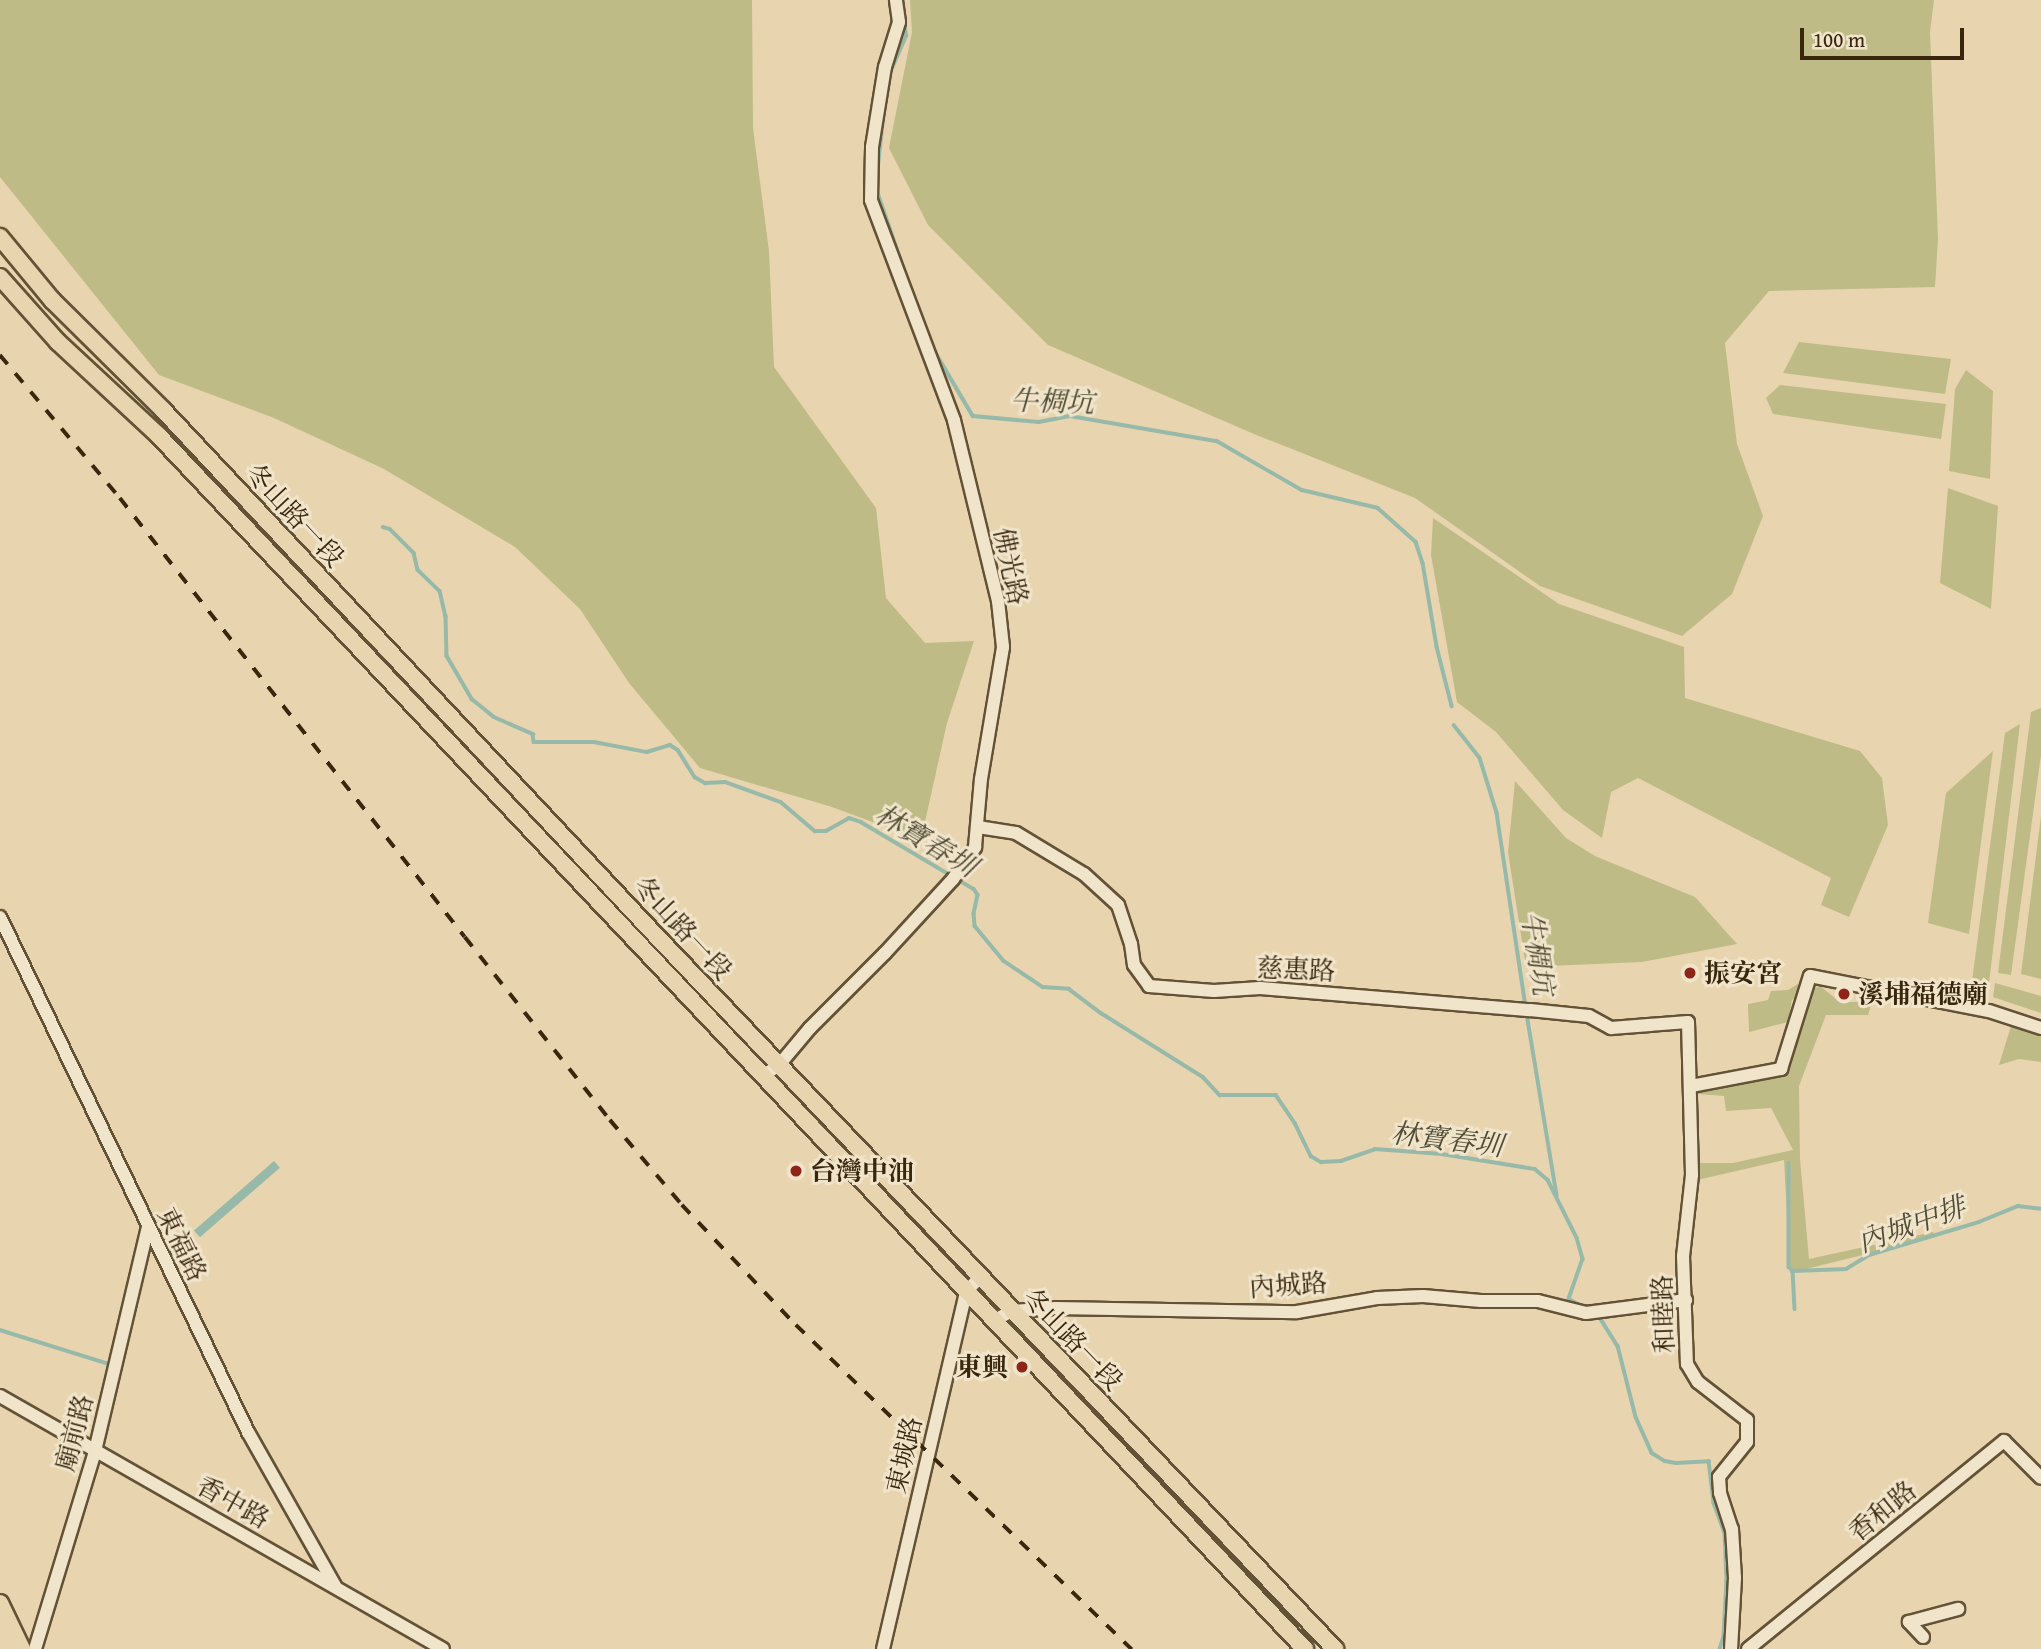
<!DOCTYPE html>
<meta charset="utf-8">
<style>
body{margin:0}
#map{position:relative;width:2041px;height:1649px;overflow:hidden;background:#e8d5af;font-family:"Gentium Book Plus","Noto Serif TC",serif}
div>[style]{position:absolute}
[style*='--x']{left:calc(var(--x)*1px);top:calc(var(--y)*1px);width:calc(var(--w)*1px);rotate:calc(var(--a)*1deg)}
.green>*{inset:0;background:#bebb86}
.water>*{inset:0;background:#97b9a9;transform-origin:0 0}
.stream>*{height:3.5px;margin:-1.75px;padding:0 1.75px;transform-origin:1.75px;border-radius:1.75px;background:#97b9a9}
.roads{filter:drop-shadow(2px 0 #645236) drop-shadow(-2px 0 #645236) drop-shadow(0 2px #645236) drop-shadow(0 -2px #645236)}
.minor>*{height:12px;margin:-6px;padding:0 6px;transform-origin:6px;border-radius:6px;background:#f0e4cb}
.major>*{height:16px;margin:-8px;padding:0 8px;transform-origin:8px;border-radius:8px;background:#e8d5af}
.highway>*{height:19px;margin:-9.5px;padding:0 9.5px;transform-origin:9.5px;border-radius:9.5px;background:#e8d5af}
.rail>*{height:3.5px;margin-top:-1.75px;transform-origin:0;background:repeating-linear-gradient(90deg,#38260d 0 12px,transparent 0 24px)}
.dots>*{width:19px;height:19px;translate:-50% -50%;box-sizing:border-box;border:4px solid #f0e4cb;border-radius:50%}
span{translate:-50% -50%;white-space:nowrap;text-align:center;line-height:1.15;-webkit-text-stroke:6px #f0e4cb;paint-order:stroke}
.street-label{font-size:26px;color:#38260d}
.poi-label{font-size:26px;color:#38260d;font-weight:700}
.left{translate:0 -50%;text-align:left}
.right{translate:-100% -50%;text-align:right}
.water-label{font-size:28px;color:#504b34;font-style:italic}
.scale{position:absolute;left:1800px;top:28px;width:164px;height:32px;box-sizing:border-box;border:4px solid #38260d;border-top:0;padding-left:9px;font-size:21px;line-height:24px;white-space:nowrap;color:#38260d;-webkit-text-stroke:5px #f0e4cb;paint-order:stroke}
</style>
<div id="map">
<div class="green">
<div style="clip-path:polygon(0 0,752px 0,753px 128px,769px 251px,774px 367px,876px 508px,886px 598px,925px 643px,974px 641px,947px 723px,921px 840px,832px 807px,700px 768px,629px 683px,580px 609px,515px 547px,384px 469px,274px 418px,159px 375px,0 177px)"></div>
<div style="clip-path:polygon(910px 0,1934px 0,1930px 32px,1938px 239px,1935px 287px,1769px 291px,1725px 343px,1737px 444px,1763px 516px,1732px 594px,1682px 636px,1540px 586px,1415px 498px,1254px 434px,1048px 345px,928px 225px,889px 148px,912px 32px)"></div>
<div style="clip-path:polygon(1799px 342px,1951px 359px,1945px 394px,1783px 373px)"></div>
<div style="clip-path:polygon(1966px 370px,1993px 391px,1990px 479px,1949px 471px,1955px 389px)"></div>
<div style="clip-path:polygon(1780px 385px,1946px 404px,1941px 439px,1773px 414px,1766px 398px)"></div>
<div style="clip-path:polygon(1948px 488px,1998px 506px,1991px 609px,1940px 583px)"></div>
<div style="clip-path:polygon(1433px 518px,1559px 604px,1684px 647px,1685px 698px,1860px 751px,1882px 778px,1888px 825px,1849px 917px,1821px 905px,1831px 878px,1638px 778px,1611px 792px,1602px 838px,1563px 810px,1496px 732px,1457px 702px,1431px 555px)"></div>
<div style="clip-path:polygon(2041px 708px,2041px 755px,2011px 975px,1998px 973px,2031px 712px)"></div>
<div style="clip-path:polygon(2020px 724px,1989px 983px,1972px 981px,2005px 733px)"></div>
<div style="clip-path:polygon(1993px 751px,1969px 934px,1928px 923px,1946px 793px)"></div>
<div style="clip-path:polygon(1515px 781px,1566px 838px,1595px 856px,1695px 897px,1737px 944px,1642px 962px,1526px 967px,1508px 852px)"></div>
<div style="clip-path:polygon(2041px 816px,2041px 979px,2021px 974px)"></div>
<div style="clip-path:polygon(1995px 983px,2041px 996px,2041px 1013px,1993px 997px)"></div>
<div style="clip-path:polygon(1798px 984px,1799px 994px,1792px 1000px,1788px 1022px,1749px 1032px,1748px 1004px,1768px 1000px,1771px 991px,1788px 990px)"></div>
<div style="clip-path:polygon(1820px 986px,1840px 1002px,1872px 1002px,1868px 1015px,1826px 1015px,1799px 1086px,1800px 1159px,1809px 1259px,1933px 1232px,1935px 1237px,1790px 1273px,1784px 1160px,1697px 1180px,1697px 1163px,1733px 1163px,1793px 1150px,1771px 1108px,1726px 1111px,1724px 1096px,1698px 1094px,1698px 1088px,1788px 1073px,1815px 988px)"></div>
<div style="clip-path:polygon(2011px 1026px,2041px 1035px,2041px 1062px,2019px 1059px,1999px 1065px)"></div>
</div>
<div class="water">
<div style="left:274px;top:1161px;width:9px;height:106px;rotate:49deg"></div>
</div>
<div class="stream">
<div style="--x:903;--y:0;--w:12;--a:85"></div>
<div style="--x:889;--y:75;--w:43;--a:-66.4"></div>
<div style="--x:906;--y:36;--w:16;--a:-97"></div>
<div style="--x:877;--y:175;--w:65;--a:-83.9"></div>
<div style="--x:876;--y:187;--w:114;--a:71.1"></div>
<div style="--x:933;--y:348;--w:79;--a:59.5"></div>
<div style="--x:973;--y:416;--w:66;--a:5.2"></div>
<div style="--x:1039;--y:422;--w:32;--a:-11"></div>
<div style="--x:1070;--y:416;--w:149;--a:9.7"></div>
<div style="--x:1217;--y:441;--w:98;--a:30"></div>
<div style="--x:1302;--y:490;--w:78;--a:13.3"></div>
<div style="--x:1378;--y:508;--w:51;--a:41.8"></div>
<div style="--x:1416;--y:542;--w:22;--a:72"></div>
<div style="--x:1423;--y:563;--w:85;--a:80.5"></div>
<div style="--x:1437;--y:647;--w:61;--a:75.7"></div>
<div style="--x:383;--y:527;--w:7;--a:16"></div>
<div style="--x:390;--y:529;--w:34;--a:45"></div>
<div style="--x:414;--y:553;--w:17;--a:77"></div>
<div style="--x:418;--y:570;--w:30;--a:44"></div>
<div style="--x:440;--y:591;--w:26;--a:77"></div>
<div style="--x:446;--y:616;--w:40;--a:88.6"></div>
<div style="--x:447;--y:656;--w:50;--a:59.8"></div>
<div style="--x:472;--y:699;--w:28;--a:39"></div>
<div style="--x:494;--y:717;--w:43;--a:23.6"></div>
<div style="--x:533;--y:734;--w:8;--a:83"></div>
<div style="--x:534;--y:742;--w:60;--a:0"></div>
<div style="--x:594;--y:742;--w:54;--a:10.7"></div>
<div style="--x:647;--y:752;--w:24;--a:-17"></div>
<div style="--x:670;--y:745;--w:9;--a:32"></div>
<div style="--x:678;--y:750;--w:32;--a:58"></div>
<div style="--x:695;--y:777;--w:12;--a:31"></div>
<div style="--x:705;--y:783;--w:20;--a:-3"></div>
<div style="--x:725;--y:782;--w:59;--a:19.7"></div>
<div style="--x:781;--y:802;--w:45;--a:40.5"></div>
<div style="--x:815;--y:831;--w:11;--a:0"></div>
<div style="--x:826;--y:831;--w:26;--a:-29"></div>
<div style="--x:849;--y:818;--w:13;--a:18"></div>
<div style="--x:861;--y:822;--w:131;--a:30.7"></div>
<div style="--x:974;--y:889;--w:7;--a:56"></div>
<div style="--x:978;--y:895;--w:19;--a:102"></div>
<div style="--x:974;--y:914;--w:12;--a:85"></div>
<div style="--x:975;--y:926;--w:45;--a:50.4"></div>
<div style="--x:1004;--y:961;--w:47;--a:33.7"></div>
<div style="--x:1043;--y:987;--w:26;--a:4"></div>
<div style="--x:1069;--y:989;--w:40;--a:37"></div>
<div style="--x:1101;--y:1013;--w:120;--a:32.1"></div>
<div style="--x:1203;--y:1077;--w:25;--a:47"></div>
<div style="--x:1220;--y:1095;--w:56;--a:0"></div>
<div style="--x:1276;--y:1095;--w:34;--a:56"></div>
<div style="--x:1295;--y:1123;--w:37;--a:64"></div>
<div style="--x:1311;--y:1156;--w:12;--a:31"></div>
<div style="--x:1321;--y:1162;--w:20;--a:-3"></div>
<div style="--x:1341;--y:1161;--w:36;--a:-19"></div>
<div style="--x:1375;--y:1149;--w:67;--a:4.3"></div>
<div style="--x:1442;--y:1154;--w:94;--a:9.2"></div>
<div style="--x:1535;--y:1169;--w:17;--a:40"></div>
<div style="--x:1548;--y:1180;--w:65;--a:63.4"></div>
<div style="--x:1577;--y:1238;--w:22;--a:74"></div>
<div style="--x:1583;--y:1259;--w:42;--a:109.3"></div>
<div style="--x:1569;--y:1299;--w:13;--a:29"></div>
<div style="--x:1454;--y:725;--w:42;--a:51.8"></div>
<div style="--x:1480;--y:758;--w:58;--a:72.8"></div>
<div style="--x:1497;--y:813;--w:195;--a:81.5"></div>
<div style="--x:1527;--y:1014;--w:184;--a:80.6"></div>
<div style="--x:1789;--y:1163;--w:104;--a:90"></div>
<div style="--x:1789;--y:1267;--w:6;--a:45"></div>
<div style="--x:1793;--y:1271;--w:38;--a:87"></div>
<div style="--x:1793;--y:1271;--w:53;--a:-2.2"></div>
<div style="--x:1846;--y:1269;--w:27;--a:-31"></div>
<div style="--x:1869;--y:1255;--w:115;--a:-16.7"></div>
<div style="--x:1979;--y:1222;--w:42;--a:-22.3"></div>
<div style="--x:2018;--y:1206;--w:23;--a:7"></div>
<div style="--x:1599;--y:1316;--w:36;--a:58"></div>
<div style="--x:1618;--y:1346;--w:73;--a:75.8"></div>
<div style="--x:1636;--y:1417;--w:39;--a:66"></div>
<div style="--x:1652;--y:1453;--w:15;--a:32"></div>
<div style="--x:1665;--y:1461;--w:11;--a:10"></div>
<div style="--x:1676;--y:1463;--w:33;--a:-3"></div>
<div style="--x:1709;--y:1461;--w:42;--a:83.2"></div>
<div style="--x:1714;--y:1503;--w:32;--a:70"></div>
<div style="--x:1725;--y:1533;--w:48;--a:87.6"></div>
<div style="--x:1727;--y:1581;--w:56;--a:93.1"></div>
<div style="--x:1724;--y:1637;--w:13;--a:108"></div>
<div style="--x:0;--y:1330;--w:111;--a:17.3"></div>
</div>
<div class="roads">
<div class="minor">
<div style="--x:978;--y:827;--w:38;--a:9"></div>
<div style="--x:1016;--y:833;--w:79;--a:31.1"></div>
<div style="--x:1084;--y:874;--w:46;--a:42.4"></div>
<div style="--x:1118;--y:905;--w:41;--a:71.6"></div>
<div style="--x:1131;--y:944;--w:21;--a:82"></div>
<div style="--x:1134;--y:965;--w:26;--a:54"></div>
<div style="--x:1149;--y:986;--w:65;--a:4.4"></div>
<div style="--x:1214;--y:991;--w:46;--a:-3.7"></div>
<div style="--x:1260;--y:988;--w:271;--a:4.7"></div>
<div style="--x:1530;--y:1010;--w:59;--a:5.8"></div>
<div style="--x:1589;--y:1016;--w:25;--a:29"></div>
<div style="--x:1611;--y:1028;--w:77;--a:-4.5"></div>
<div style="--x:1688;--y:1022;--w:153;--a:88.5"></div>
<div style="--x:1692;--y:1175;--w:81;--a:96.3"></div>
<div style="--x:1683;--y:1256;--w:108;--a:87.9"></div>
<div style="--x:1687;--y:1364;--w:21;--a:59"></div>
<div style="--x:1698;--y:1382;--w:62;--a:37.8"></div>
<div style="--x:1747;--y:1420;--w:22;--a:90"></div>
<div style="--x:1747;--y:1442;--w:45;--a:128.7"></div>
<div style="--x:1719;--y:1477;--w:16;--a:86"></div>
<div style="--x:1720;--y:1493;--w:38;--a:72"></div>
<div style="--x:1732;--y:1529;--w:49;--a:86.5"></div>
<div style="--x:1735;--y:1578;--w:71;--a:93.2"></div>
<div style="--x:0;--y:917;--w:572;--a:64.29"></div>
<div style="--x:248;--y:1432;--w:177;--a:60.5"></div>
<div style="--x:763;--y:1076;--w:19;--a:-35"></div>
<div style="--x:779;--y:1065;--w:48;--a:-50"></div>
<div style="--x:810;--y:1028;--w:106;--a:-45"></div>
<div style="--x:885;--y:953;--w:100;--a:-47.4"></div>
<div style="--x:953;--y:879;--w:39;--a:-55"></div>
<div style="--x:975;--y:847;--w:68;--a:-85"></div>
<div style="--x:981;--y:779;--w:134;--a:-80.5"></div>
<div style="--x:1003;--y:647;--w:46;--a:-96.2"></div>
<div style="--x:998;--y:601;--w:186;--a:-103.7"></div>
<div style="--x:954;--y:420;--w:235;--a:-110.7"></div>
<div style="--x:871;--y:200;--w:53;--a:-88.9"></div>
<div style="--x:872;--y:147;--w:81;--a:-80.8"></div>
<div style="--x:885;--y:67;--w:47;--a:-72.7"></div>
<div style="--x:899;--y:22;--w:22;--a:-98"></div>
<div style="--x:1691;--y:1086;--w:92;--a:-10.7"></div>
<div style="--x:1781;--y:1069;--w:97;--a:-72.7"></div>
<div style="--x:1810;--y:976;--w:182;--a:11.1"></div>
<div style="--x:1989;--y:1011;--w:55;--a:18.1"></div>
<div style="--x:993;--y:1321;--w:21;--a:-28"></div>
<div style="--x:1012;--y:1311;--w:44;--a:-3.9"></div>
<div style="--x:1056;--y:1308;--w:241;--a:1"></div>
<div style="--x:1297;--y:1312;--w:81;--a:-9.9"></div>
<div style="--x:1377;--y:1298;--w:46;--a:-2.5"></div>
<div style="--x:1423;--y:1296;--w:58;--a:4.9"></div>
<div style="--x:1481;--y:1301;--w:57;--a:0"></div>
<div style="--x:1538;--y:1301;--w:49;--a:14"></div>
<div style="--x:1586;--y:1313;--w:101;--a:-7.4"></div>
<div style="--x:0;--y:1396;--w:510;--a:29.73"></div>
<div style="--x:1923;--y:1637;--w:21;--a:-133"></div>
<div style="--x:1909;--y:1622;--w:51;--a:-14.9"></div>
<div style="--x:35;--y:1649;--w:207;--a:-73.1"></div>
<div style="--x:95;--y:1451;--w:231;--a:-76.7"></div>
<div style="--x:883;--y:1649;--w:367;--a:-76.9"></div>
<div style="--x:966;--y:1292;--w:21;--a:-47"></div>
<div style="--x:1748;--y:1649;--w:330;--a:-39.1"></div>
<div style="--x:2004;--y:1441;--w:52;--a:45"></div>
</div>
<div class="major">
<div style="--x:0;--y:237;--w:82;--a:50.5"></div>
<div style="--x:52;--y:300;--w:156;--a:44.7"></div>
<div style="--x:163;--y:410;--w:728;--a:46.84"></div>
<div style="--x:661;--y:941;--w:978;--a:46.41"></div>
<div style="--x:0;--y:277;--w:87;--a:48.3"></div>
<div style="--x:58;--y:342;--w:138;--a:42.9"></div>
<div style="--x:159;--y:436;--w:1669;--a:46.63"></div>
<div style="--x:0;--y:1603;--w:51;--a:64.4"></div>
</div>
<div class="highway">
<div style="--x:0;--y:1631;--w:20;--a:63"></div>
</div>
</div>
<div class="rail">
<div style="--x:0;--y:355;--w:187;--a:50"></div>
<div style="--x:120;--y:498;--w:558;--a:51.84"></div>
<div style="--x:465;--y:937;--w:233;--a:51.6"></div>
<div style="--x:610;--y:1120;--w:111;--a:49.7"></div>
<div style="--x:682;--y:1205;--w:166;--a:46.5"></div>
<div style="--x:796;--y:1325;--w:467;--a:44"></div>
</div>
<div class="dots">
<div style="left:1690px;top:973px;background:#8f2418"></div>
<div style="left:1844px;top:994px;background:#8f2418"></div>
<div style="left:796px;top:1171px;background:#8f2418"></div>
<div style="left:1022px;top:1367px;background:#8f2418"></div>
</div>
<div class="street-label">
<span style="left:295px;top:515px;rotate:47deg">冬山路一段</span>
<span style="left:1011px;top:566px;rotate:78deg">佛光路</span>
<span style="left:683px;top:928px;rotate:47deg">冬山路一段</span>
<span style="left:1296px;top:969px;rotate:3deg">慈惠路</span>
<span style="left:182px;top:1244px;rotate:64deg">東福路</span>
<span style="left:1288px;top:1285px;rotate:-4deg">內城路</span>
<span style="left:1663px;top:1314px;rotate:-92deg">和睦路</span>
<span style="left:1073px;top:1339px;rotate:46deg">冬山路一段</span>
<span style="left:74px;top:1433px;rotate:-75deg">廟前路</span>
<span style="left:904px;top:1455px;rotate:-77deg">東城路</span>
<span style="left:233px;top:1502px;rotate:29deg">香中路</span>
<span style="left:1882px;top:1511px;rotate:-39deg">香和路</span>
</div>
<div class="poi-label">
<span class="left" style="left:1704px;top:973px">振安宮</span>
<span class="left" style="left:1858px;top:994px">溪埔福德廟</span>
<span class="left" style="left:810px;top:1171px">台灣中油</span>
<span class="right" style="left:1008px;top:1367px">東興</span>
</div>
<div class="water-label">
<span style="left:1052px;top:401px;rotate:2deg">牛椆坑</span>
<span style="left:926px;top:840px;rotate:31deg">林寶春圳</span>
<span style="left:1538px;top:953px;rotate:81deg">牛椆坑</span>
<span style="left:1447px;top:1139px;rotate:7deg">林寶春圳</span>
<span style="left:1911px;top:1224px;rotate:-20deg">內城中排</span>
</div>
<div class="scale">100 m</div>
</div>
